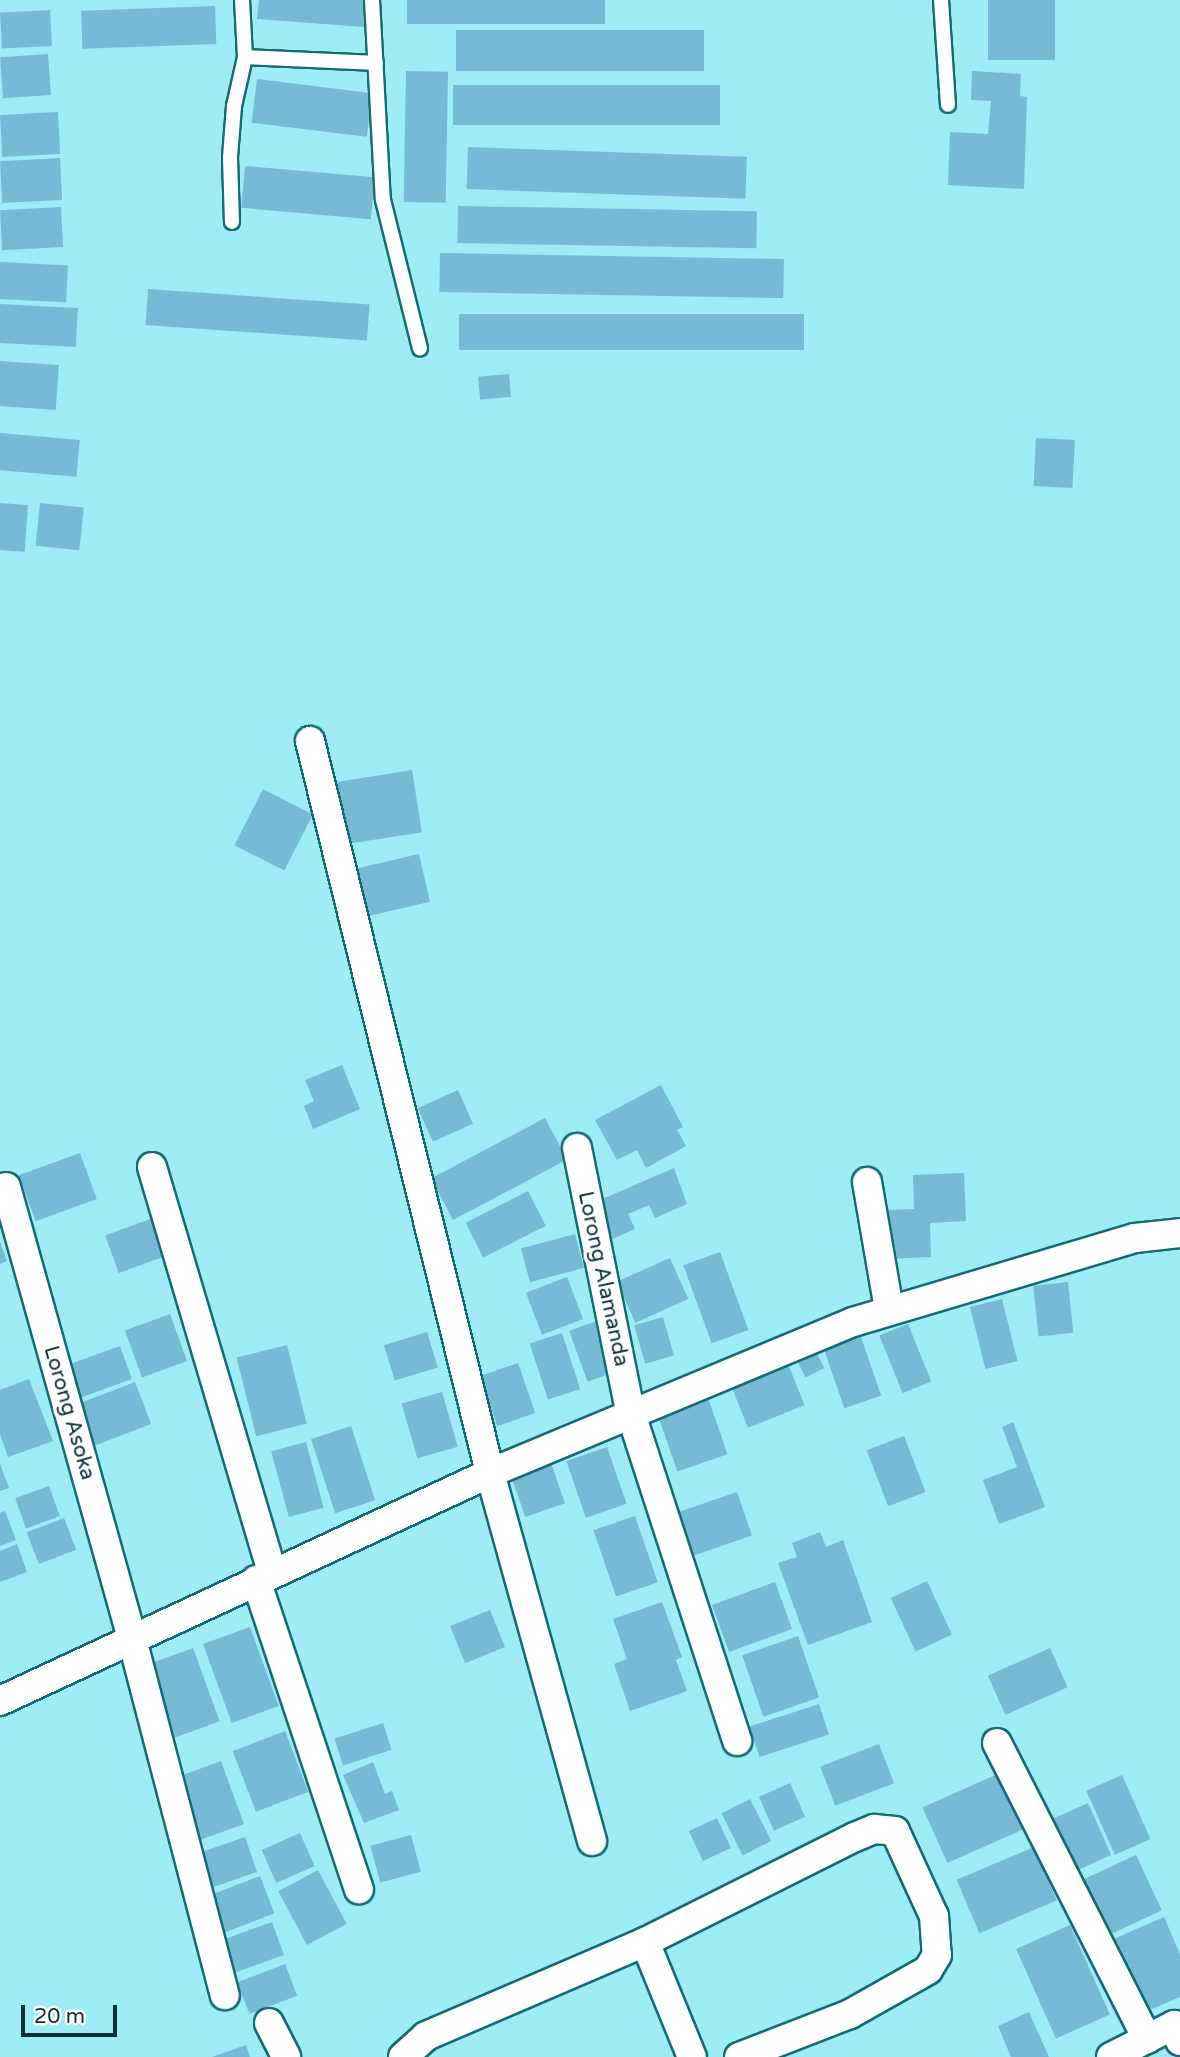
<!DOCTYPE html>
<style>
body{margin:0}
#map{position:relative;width:1180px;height:2057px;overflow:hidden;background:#9decf6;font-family:"Varela Round",sans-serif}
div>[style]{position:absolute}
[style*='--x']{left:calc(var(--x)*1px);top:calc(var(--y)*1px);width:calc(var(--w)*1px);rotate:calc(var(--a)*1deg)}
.building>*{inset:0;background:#77bad5;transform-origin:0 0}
.roads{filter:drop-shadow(2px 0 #126c75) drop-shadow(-2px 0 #126c75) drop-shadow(0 2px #126c75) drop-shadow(0 -2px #126c75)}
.service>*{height:14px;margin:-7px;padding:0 7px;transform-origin:7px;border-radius:7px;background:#fff}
.minor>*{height:28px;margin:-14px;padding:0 14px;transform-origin:14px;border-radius:14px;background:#fff}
span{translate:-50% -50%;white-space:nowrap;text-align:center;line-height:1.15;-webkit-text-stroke:7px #fefefe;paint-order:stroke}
.street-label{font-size:21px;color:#0e3034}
.scale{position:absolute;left:21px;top:2005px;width:96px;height:32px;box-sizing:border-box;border:4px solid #0e3034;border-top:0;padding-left:9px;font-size:21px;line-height:24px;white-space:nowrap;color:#0e3034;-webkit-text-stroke:5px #fefefe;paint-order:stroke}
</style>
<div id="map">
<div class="building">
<div style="clip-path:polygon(259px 0,366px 0,364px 27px,257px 19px)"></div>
<div style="left:407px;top:0;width:198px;height:24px"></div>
<div style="left:988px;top:0;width:67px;height:60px"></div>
<div style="left:215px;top:6px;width:38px;height:134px;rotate:88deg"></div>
<div style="left:50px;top:10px;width:36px;height:50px;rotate:87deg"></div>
<div style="left:704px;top:30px;width:41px;height:248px;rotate:90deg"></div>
<div style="left:48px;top:54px;width:41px;height:48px;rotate:86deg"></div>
<div style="left:406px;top:71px;width:42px;height:131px;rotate:1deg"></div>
<div style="clip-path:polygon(972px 71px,1021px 74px,1020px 96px,1027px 97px,1024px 189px,948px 185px,950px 132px,988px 134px,991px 101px,971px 100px)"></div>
<div style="left:257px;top:79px;width:116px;height:44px;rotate:7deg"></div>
<div style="left:720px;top:85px;width:40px;height:267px;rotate:90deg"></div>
<div style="left:58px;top:112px;width:42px;height:58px;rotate:87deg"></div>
<div style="left:468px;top:147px;width:279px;height:42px;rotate:2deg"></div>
<div style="left:60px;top:158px;width:42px;height:60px;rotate:87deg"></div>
<div style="left:245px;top:166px;width:130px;height:42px;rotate:5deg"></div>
<div style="left:458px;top:206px;width:299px;height:37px;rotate:1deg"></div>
<div style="left:61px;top:207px;width:40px;height:61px;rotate:87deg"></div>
<div style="left:440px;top:253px;width:344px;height:39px;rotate:1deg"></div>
<div style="left:0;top:262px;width:68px;height:37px;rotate:3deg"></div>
<div style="left:148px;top:289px;width:222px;height:36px;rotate:4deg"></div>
<div style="left:0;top:304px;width:78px;height:39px;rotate:3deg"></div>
<div style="left:459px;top:314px;width:345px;height:36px"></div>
<div style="left:0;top:361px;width:59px;height:45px;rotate:4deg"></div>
<div style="left:509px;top:374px;width:23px;height:31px;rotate:85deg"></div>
<div style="left:0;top:433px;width:80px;height:37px;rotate:5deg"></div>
<div style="left:1036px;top:438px;width:39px;height:48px;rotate:3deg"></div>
<div style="left:0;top:503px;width:28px;height:47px;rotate:4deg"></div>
<div style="left:40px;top:503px;width:44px;height:43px;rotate:6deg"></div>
<div style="left:412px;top:770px;width:63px;height:84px;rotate:81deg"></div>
<div style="left:263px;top:789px;width:56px;height:63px;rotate:27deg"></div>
<div style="left:419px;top:854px;width:49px;height:64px;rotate:77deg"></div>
<div style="clip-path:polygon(342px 1065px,360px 1109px,313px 1129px,304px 1106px,314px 1101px,305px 1080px)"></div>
<div style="clip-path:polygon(661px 1085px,683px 1127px,677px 1130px,686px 1146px,646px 1168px,637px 1150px,617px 1160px,595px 1120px)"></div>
<div style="left:458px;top:1090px;width:37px;height:44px;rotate:66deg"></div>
<div style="left:545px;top:1118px;width:47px;height:129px;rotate:62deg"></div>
<div style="left:80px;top:1153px;width:49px;height:65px;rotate:70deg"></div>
<div style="clip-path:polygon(674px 1168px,687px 1204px,655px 1218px,649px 1205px,628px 1214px,635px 1229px,610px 1240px,593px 1203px)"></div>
<div style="clip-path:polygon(964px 1173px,966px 1221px,930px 1223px,931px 1257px,888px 1259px,886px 1210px,914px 1209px,913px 1175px)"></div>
<div style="left:528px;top:1191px;width:39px;height:70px;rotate:63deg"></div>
<div style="left:153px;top:1218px;width:40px;height:51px;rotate:70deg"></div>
<div style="left:575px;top:1234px;width:35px;height:56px;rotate:75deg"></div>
<div style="clip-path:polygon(0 1242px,7px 1261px,0 1264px)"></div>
<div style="left:720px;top:1252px;width:83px;height:39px;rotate:70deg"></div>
<div style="left:670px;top:1258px;width:45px;height:58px;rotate:66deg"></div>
<div style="left:567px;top:1277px;width:45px;height:44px;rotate:69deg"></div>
<div style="left:1068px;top:1282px;width:51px;height:35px;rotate:84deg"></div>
<div style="left:1002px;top:1299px;width:64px;height:33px;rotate:76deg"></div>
<div style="left:170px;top:1314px;width:50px;height:48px;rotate:70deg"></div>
<div style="left:663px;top:1317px;width:40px;height:30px;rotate:74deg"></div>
<div style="left:602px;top:1319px;width:54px;height:35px;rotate:70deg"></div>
<div style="left:908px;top:1324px;width:62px;height:31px;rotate:68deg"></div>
<div style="left:427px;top:1332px;width:37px;height:45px;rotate:73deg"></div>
<div style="left:562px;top:1333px;width:59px;height:34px;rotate:72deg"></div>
<div style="left:861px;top:1337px;width:62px;height:39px;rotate:71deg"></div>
<div style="left:812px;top:1344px;width:27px;height:21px;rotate:63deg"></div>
<div style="left:287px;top:1345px;width:81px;height:52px;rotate:76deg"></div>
<div style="left:120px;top:1346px;width:35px;height:58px;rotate:70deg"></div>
<div style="left:784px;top:1354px;width:55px;height:61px;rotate:68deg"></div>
<div style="left:518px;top:1363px;width:53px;height:40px;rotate:71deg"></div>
<div style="clip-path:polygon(29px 1379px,53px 1441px,8px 1457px,0 1434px,0 1390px)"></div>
<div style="left:135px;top:1382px;width:45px;height:63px;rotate:69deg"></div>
<div style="left:705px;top:1389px;width:69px;height:53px;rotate:71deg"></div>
<div style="left:442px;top:1392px;width:57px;height:42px;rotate:74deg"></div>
<div style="clip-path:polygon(1013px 1422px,1045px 1507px,999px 1524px,983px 1480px,1017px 1467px,1002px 1427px)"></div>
<div style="left:351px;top:1426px;width:78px;height:42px;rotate:72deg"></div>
<div style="left:904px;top:1436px;width:60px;height:40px;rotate:69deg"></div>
<div style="left:306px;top:1442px;width:68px;height:36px;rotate:75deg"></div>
<div style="left:607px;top:1447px;width:60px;height:43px;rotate:71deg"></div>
<div style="left:549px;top:1457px;width:49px;height:42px;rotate:71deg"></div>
<div style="clip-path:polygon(0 1464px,9px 1488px,0 1491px)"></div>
<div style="left:49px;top:1486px;width:32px;height:36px;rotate:70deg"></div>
<div style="left:737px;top:1492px;width:46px;height:64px;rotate:71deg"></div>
<div style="clip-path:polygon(5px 1511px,16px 1540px,0 1546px,0 1513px)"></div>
<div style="left:635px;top:1516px;width:70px;height:44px;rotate:71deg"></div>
<div style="left:64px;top:1518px;width:34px;height:40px;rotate:69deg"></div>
<div style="clip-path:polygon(820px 1532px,826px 1547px,843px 1540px,872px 1622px,808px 1645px,778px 1563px,797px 1557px,792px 1543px)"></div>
<div style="clip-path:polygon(17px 1544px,27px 1572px,0 1582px,0 1551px)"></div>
<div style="left:927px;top:1581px;width:59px;height:40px;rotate:65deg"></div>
<div style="left:775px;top:1582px;width:50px;height:67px;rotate:70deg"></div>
<div style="clip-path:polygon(662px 1602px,682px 1657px,676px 1660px,687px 1691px,630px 1711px,614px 1664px,627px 1659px,613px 1619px)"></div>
<div style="left:490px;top:1610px;width:40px;height:43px;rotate:68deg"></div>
<div style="left:250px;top:1627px;width:84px;height:50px;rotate:70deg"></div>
<div style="left:798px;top:1636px;width:65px;height:59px;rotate:71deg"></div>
<div style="left:193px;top:1648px;width:78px;height:52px;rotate:70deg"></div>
<div style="left:1050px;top:1648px;width:43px;height:68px;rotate:66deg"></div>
<div style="left:819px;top:1704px;width:32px;height:73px;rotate:72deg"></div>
<div style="left:383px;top:1723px;width:28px;height:51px;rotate:72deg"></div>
<div style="left:285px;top:1731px;width:65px;height:56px;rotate:69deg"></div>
<div style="left:879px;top:1744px;width:42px;height:63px;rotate:69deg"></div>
<div style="left:221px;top:1761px;width:67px;height:48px;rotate:70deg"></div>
<div style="clip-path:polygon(373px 1762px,385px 1794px,392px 1791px,399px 1810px,364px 1823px,343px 1775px)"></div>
<div style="left:1002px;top:1772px;width:61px;height:87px;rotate:66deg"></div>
<div style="left:1122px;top:1775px;width:70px;height:39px;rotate:66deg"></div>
<div style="left:790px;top:1783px;width:37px;height:34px;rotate:66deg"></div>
<div style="left:750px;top:1799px;width:47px;height:32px;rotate:63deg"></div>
<div style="left:1088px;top:1803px;width:57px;height:43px;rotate:66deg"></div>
<div style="left:717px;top:1818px;width:33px;height:31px;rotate:65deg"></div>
<div style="left:300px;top:1833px;width:36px;height:42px;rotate:66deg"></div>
<div style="left:411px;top:1835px;width:38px;height:42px;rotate:75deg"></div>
<div style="left:245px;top:1837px;width:37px;height:52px;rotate:71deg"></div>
<div style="left:1034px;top:1847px;width:58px;height:84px;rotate:67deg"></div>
<div style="left:1136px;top:1855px;width:61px;height:63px;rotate:65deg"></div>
<div style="left:318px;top:1870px;width:61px;height:45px;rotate:62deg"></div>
<div style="left:260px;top:1876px;width:40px;height:58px;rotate:69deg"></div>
<div style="clip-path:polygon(1164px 1917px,1180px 1954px,1180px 1997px,1140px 2014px,1109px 1941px)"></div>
<div style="left:272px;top:1922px;width:35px;height:54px;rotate:70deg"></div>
<div style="left:1070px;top:1925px;width:98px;height:59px;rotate:66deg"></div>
<div style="left:285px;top:1964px;width:34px;height:51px;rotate:69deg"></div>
<div style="clip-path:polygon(1029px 2012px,1049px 2057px,1011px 2057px,998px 2026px)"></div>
<div style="clip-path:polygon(246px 2045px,250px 2057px,212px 2057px)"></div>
</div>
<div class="roads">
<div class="service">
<div style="--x:372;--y:0;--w:200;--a:86.9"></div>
<div style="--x:383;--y:200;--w:153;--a:76"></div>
<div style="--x:941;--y:0;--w:105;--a:86.2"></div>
<div style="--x:245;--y:57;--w:131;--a:2.6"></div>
<div style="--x:232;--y:222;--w:65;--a:-91.8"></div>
<div style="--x:230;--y:157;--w:51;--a:-85.5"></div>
<div style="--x:234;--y:106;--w:50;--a:-77.3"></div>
<div style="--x:245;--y:57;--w:57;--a:-93"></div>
</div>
<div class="minor">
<div style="--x:310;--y:741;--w:754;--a:76.18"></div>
<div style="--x:490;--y:1473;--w:382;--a:74.5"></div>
<div style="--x:577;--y:1148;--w:268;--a:78.6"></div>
<div style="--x:630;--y:1411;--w:347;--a:72"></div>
<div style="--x:152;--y:1167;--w:423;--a:73.5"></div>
<div style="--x:867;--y:1182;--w:130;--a:80.2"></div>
<div style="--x:6;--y:1187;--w:469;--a:74.4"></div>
<div style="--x:132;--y:1639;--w:368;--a:75.4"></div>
<div style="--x:256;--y:1580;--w:326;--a:71.6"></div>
<div style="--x:0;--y:1701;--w:540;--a:-24.95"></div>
<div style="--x:490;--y:1473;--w:393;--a:-22.6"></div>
<div style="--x:853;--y:1322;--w:294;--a:-16.6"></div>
<div style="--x:1135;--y:1238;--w:45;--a:-6.3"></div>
<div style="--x:997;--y:1743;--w:332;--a:63.1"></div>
<div style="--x:645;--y:1942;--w:124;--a:67.8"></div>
<div style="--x:269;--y:2023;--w:38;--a:63"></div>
<div style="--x:403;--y:2057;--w:31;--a:-42"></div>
<div style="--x:426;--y:2036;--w:238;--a:-23.2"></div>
<div style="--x:645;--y:1942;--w:235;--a:-26.6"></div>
<div style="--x:855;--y:1837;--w:21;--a:-23"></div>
<div style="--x:874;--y:1829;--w:21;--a:5"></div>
<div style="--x:895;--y:1831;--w:94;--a:65.4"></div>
<div style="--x:934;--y:1916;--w:39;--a:86"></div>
<div style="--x:937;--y:1955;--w:17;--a:121"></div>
<div style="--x:928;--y:1970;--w:90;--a:150.6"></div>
<div style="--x:850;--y:2014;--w:119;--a:158.8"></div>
<div style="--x:1111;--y:2057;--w:71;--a:-26.9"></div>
<div style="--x:1174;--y:2025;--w:17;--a:69"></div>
</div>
</div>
<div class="street-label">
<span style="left:603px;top:1279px;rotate:78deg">Lorong Alamanda</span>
<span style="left:69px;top:1413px;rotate:74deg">Lorong Asoka</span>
</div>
<div class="scale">20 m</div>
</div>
